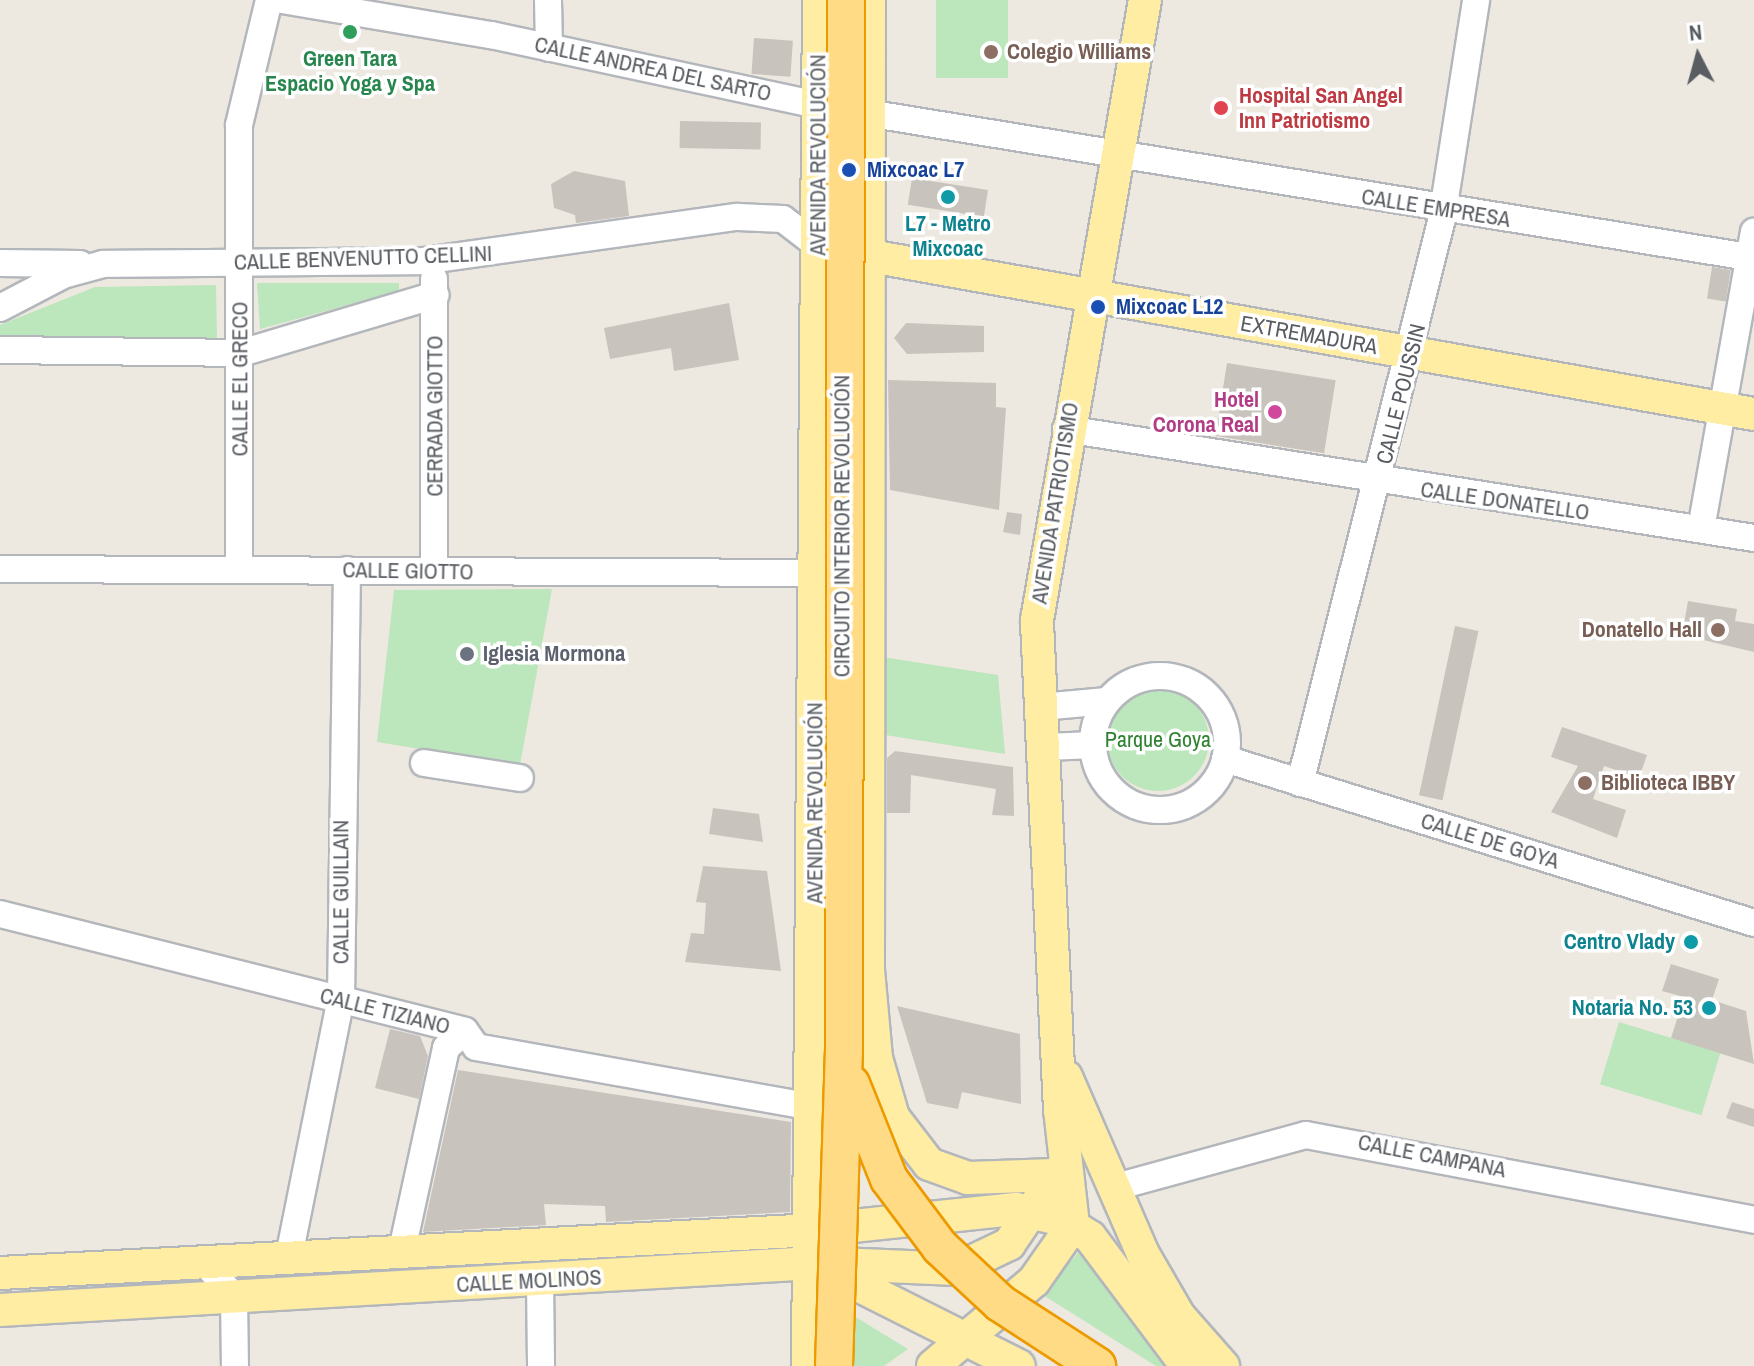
<!DOCTYPE html>
<meta charset="utf-8">
<style>
body{margin:0}
#map{position:relative;width:1754px;height:1366px;overflow:hidden;background:#ede9e0;font-family:"Archivo Narrow",sans-serif}
div>[style]{position:absolute}
[style*='--x']{left:calc(var(--x)*1px);top:calc(var(--y)*1px);width:calc(var(--w)*1px);rotate:calc(var(--a)*1deg)}
.green>*{inset:0;background:#bce6bb;transform-origin:0 0}
.round{border-radius:50%}
.building>*{inset:0;background:#c8c4bd;transform-origin:0 0}
.roads{filter:drop-shadow(2px 0 #b3b7bc) drop-shadow(-2px 0 #b3b7bc) drop-shadow(0 2px #b3b7bc) drop-shadow(0 -2px #b3b7bc)}
.minor>*{height:26px;margin:-13px;padding:0 13px;transform-origin:13px;border-radius:13px;background:#fff}
.minor>.ring{margin:-13px;padding:0;box-sizing:content-box;background:none;border:26px solid #fff;border-radius:50%}
.major>*{height:32px;margin:-16px;padding:0 16px;transform-origin:16px;border-radius:16px;background:#ffeda3}
.bridges{filter:drop-shadow(2px 0 #ed9a00) drop-shadow(-2px 0 #ed9a00) drop-shadow(0 2px #ed9a00) drop-shadow(0 -2px #ed9a00)}
.highway-bridge>*{height:36px;margin:-18px;padding:0 18px;transform-origin:18px;border-radius:18px;background:#ffdb85}
.dots>*{width:22px;height:22px;translate:-50% -50%;box-sizing:border-box;border:4px solid #fff;border-radius:50%}
span{translate:-50% -50%;white-space:nowrap;text-align:center;line-height:1.15;-webkit-text-stroke:7px #fff;paint-order:stroke}
.education-label{font-size:22px;color:#785e54;font-weight:700}
.left{translate:0 -50%;text-align:left}
.right{translate:-100% -50%;text-align:right}
.leisure-label{font-size:22px;color:#27864d;font-weight:700}
.street-label{font-size:22px;color:#595d62}
.health-label{font-size:22px;color:#be3a42;font-weight:700}
.transit-label{font-size:22px;color:#164399;font-weight:700}
.culture-label{font-size:22px;color:#0d838f;font-weight:700}
.hotel-label{font-size:22px;color:#b23c85;font-weight:700}
.worship-label{font-size:22px;color:#5b616d;font-weight:700}
.park-label{font-size:22px;color:#2f8230}
.north{position:absolute;left:1658px;top:16px;width:80px;height:80px;-webkit-text-stroke:6px #fff;paint-order:stroke;rotate:354deg;font-size:22px;font-weight:700;line-height:32px;text-align:center;color:#595d62}
.north::after{content:'';display:block;margin:auto;width:28px;height:36px;background:#595d62;clip-path:polygon(50% 0,100% 100%,50% 72%,0 100%)}
</style>
<div id="map">
<div class="green">
<div style="left:936px;top:0;width:72px;height:78px"></div>
<div style="clip-path:polygon(257px 283px,399px 283px,399px 291px,260px 329px)"></div>
<div style="clip-path:polygon(216px 285px,217px 338px,0 336px,0 325px,95px 287px)"></div>
<div style="clip-path:polygon(552px 589px,520px 765px,377px 742px,394px 590px)"></div>
<div style="clip-path:polygon(876px 656px,998px 675px,1005px 754px,879px 734px)"></div>
<div class="round" style="left:1107px;top:689px;width:102px;height:102px"></div>
<div style="left:1619px;top:1022px;width:106px;height:65px;rotate:17deg"></div>
<div style="clip-path:polygon(1081px 1249px,1174px 1366px,1156px 1366px,1043px 1295px)"></div>
<div style="clip-path:polygon(849px 1313px,908px 1349px,884px 1366px,848px 1366px)"></div>
</div>
<div class="building">
<div style="left:754px;top:38px;width:39px;height:36px;rotate:4deg"></div>
<div style="left:680px;top:121px;width:81px;height:27px;rotate:1deg"></div>
<div style="clip-path:polygon(574px 171px,625px 181px,629px 216px,576px 223px,575px 215px,554px 208px,551px 184px)"></div>
<div style="left:912px;top:178px;width:77px;height:27px;rotate:9deg"></div>
<div style="left:1712px;top:267px;width:19px;height:32px;rotate:9deg"></div>
<div style="clip-path:polygon(729px 303px,739px 360px,674px 371px,671px 348px,610px 359px,604px 328px)"></div>
<div style="clip-path:polygon(906px 323px,984px 326px,984px 352px,907px 354px,894px 338px)"></div>
<div style="left:1227px;top:363px;width:110px;height:74px;rotate:9deg"></div>
<div style="clip-path:polygon(888px 380px,996px 383px,996px 407px,1006px 408px,999px 510px,890px 490px)"></div>
<div style="clip-path:polygon(1007px 512px,1022px 514px,1020px 535px,1003px 532px)"></div>
<div style="clip-path:polygon(1688px 601px,1737px 609px,1735px 621px,1754px 624px,1754px 652px,1682px 635px)"></div>
<div style="left:1455px;top:626px;width:24px;height:173px;rotate:12deg"></div>
<div style="clip-path:polygon(1562px 727px,1647px 755px,1639px 778px,1604px 766px,1593px 799px,1626px 810px,1617px 838px,1551px 812px,1578px 766px,1551px 757px)"></div>
<div style="clip-path:polygon(895px 751px,1013px 767px,1014px 816px,992px 815px,996px 789px,911px 775px,910px 813px,887px 813px,887px 758px)"></div>
<div style="clip-path:polygon(713px 808px,759px 814px,763px 842px,709px 834px)"></div>
<div style="clip-path:polygon(703px 866px,767px 871px,781px 971px,685px 962px,691px 933px,704px 934px,706px 903px,696px 902px)"></div>
<div style="clip-path:polygon(1671px 964px,1719px 979px,1712px 1000px,1746px 1011px,1754px 1064px,1671px 1038px,1684px 997px,1662px 991px)"></div>
<div style="clip-path:polygon(897px 1006px,1020px 1034px,1021px 1104px,962px 1092px,958px 1109px,927px 1103px)"></div>
<div style="clip-path:polygon(390px 1029px,420px 1036px,428px 1056px,419px 1099px,375px 1088px)"></div>
<div style="clip-path:polygon(458px 1070px,791px 1122px,790px 1212px,606px 1222px,605px 1206px,544px 1204px,546px 1225px,423px 1232px)"></div>
<div style="clip-path:polygon(1732px 1102px,1754px 1109px,1754px 1127px,1726px 1118px)"></div>
</div>
<div class="roads">
<div class="minor">
<div style="--x:283;--y:0;--w:211;--a:9.6"></div>
<div style="--x:491;--y:35;--w:334;--a:12.1"></div>
<div style="--x:818;--y:105;--w:948;--a:9.28"></div>
<div style="--x:548;--y:0;--w:48;--a:88.8"></div>
<div style="--x:0;--y:263;--w:80;--a:0.7"></div>
<div style="--x:0;--y:308;--w:71;--a:-27.6"></div>
<div style="--x:63;--y:275;--w:41;--a:-15.4"></div>
<div style="--x:103;--y:264;--w:320;--a:-0.5"></div>
<div style="--x:423;--y:261;--w:318;--a:-8"></div>
<div style="--x:738;--y:217;--w:45;--a:2.5"></div>
<div style="--x:783;--y:219;--w:43;--a:37.4"></div>
<div style="--x:0;--y:350;--w:241;--a:0.7"></div>
<div style="--x:241;--y:353;--w:203;--a:-16.6"></div>
<div style="--x:1066;--y:429;--w:697;--a:9"></div>
<div style="--x:1701;--y:529;--w:302;--a:-79.9"></div>
<div style="--x:0;--y:569;--w:815;--a:0.28"></div>
<div style="--x:239;--y:569;--w:444;--a:-90"></div>
<div style="--x:239;--y:125;--w:129;--a:-76.5"></div>
<div style="--x:434;--y:571;--w:292;--a:-90"></div>
<div class="ring" style="left:1093px;top:676px;width:108px;height:108px"></div>
<div style="--x:1041;--y:707;--w:66;--a:-5.2"></div>
<div style="--x:1046;--y:747;--w:47;--a:-2.4"></div>
<div style="--x:1225;--y:759;--w:554;--a:17.22"></div>
<div style="--x:424;--y:763;--w:97;--a:8.9"></div>
<div style="--x:1300;--y:783;--w:583;--a:-75.89"></div>
<div style="--x:1442;--y:218;--w:221;--a:-81.1"></div>
<div style="--x:0;--y:914;--w:479;--a:14.1"></div>
<div style="--x:465;--y:1031;--w:19;--a:55"></div>
<div style="--x:476;--y:1047;--w:342;--a:10.1"></div>
<div style="--x:1112;--y:1188;--w:201;--a:-15.3"></div>
<div style="--x:1306;--y:1135;--w:456;--a:10.7"></div>
<div style="--x:402;--y:1250;--w:207;--a:-77.7"></div>
<div style="--x:446;--y:1048;--w:25;--a:-42"></div>
<div style="--x:289;--y:1256;--w:262;--a:-78.6"></div>
<div style="--x:341;--y:999;--w:429;--a:-89.2"></div>
<div style="--x:203;--y:1260;--w:48;--a:50"></div>
<div style="--x:234;--y:1297;--w:69;--a:89.2"></div>
<div style="--x:540;--y:1281;--w:85;--a:89.3"></div>
</div>
<div class="major">
<div style="--x:869;--y:0;--w:970;--a:90.06"></div>
<div style="--x:868;--y:970;--w:88;--a:84.8"></div>
<div style="--x:876;--y:1058;--w:61;--a:73.9"></div>
<div style="--x:893;--y:1117;--w:59;--a:52.5"></div>
<div style="--x:929;--y:1164;--w:41;--a:19.7"></div>
<div style="--x:968;--y:1178;--w:86;--a:-2"></div>
<div style="--x:848;--y:252;--w:920;--a:10.14"></div>
<div style="--x:1066;--y:1077;--w:193;--a:66.5"></div>
<div style="--x:1143;--y:1254;--w:72;--a:59.9"></div>
<div style="--x:1179;--y:1316;--w:67;--a:48.7"></div>
<div style="--x:824;--y:1268;--w:218;--a:26.7"></div>
<div style="--x:0;--y:1273;--w:816;--a:-3.02"></div>
<div style="--x:815;--y:1230;--w:202;--a:-6"></div>
<div style="--x:1016;--y:1209;--w:48;--a:13.2"></div>
<div style="--x:1063;--y:1220;--w:32;--a:32"></div>
<div style="--x:1090;--y:1237;--w:161;--a:53.1"></div>
<div style="--x:0;--y:1310;--w:815;--a:-3.3"></div>
<div style="--x:814;--y:1263;--w:143;--a:2.4"></div>
<div style="--x:957;--y:1269;--w:58;--a:-25.7"></div>
<div style="--x:1009;--y:1244;--w:60;--a:-55.8"></div>
<div style="--x:808;--y:1366;--w:1366;--a:-89.54"></div>
<div style="--x:933;--y:1366;--w:132;--a:-40.1"></div>
<div style="--x:1034;--y:1281;--w:68;--a:-55.1"></div>
<div style="--x:1073;--y:1225;--w:116;--a:-96.4"></div>
<div style="--x:1060;--y:1110;--w:491;--a:-92.7"></div>
<div style="--x:1037;--y:620;--w:629;--a:-80.12"></div>
</div>
</div>
<div class="bridges">
<div class="highway-bridge">
<div style="--x:851;--y:1084;--w:102;--a:68.2"></div>
<div style="--x:889;--y:1179;--w:85;--a:53.1"></div>
<div style="--x:940;--y:1247;--w:82;--a:43"></div>
<div style="--x:1000;--y:1303;--w:116;--a:33"></div>
<div style="--x:834;--y:1366;--w:314;--a:-88.2"></div>
<div style="--x:844;--y:1052;--w:1052;--a:-89.89"></div>
</div>
</div>
<div class="dots">
<div style="left:350px;top:32px;background:#2e9e5b"></div>
<div style="left:991px;top:52px;background:#8d6e63"></div>
<div style="left:1221px;top:108px;background:#e0444e"></div>
<div style="left:849px;top:170px;background:#1a4fb4"></div>
<div style="left:948px;top:197px;background:#0f9aa8"></div>
<div style="left:1098px;top:307px;background:#1a4fb4"></div>
<div style="left:1275px;top:412px;background:#d1479c"></div>
<div style="left:1718px;top:630px;background:#8d6e63"></div>
<div style="left:467px;top:654px;background:#6b7280"></div>
<div style="left:1585px;top:783px;background:#8d6e63"></div>
<div style="left:1691px;top:942px;background:#0f9aa8"></div>
<div style="left:1709px;top:1008px;background:#0f9aa8"></div>
</div>
<div class="education-label">
<span class="left" style="left:1007px;top:52px">Colegio Williams</span>
<span class="right" style="left:1702px;top:630px">Donatello Hall</span>
<span class="left" style="left:1601px;top:783px">Biblioteca IBBY</span>
</div>
<div class="leisure-label">
<span style="left:350px;top:71px">Green Tara<br>Espacio Yoga y Spa</span>
</div>
<div class="street-label">
<span style="left:653px;top:69px;rotate:12deg">CALLE ANDREA DEL SARTO</span>
<span style="left:818px;top:155px;rotate:-90deg">AVENIDA REVOLUCIÓN</span>
<span style="left:1436px;top:208px;rotate:9deg">CALLE EMPRESA</span>
<span style="left:363px;top:258px;rotate:-2deg">CALLE BENVENUTTO CELLINI</span>
<span style="left:1309px;top:335px;rotate:10deg">EXTREMADURA</span>
<span style="left:240px;top:379px;rotate:-90deg">CALLE EL GRECO</span>
<span style="left:1401px;top:394px;rotate:-76deg">CALLE POUSSIN</span>
<span style="left:435px;top:416px;rotate:-90deg">CERRADA GIOTTO</span>
<span style="left:1505px;top:501px;rotate:8deg">CALLE DONATELLO</span>
<span style="left:1055px;top:503px;rotate:-81deg">AVENIDA PATRIOTISMO</span>
<span style="left:842px;top:526px;rotate:-90deg">CIRCUITO INTERIOR REVOLUCIÓN</span>
<span style="left:408px;top:571px;rotate:1deg">CALLE GIOTTO</span>
<span style="left:815px;top:803px;rotate:-90deg">AVENIDA REVOLUCIÓN</span>
<span style="left:1490px;top:841px;rotate:17deg">CALLE DE GOYA</span>
<span style="left:341px;top:892px;rotate:-90deg">CALLE GUILLAIN</span>
<span style="left:385px;top:1011px;rotate:14deg">CALLE TIZIANO</span>
<span style="left:1432px;top:1156px;rotate:11deg">CALLE CAMPANA</span>
<span style="left:529px;top:1281px;rotate:-3deg">CALLE MOLINOS</span>
</div>
<div class="health-label">
<span class="left" style="left:1239px;top:108px">Hospital San Angel<br>Inn Patriotismo</span>
</div>
<div class="transit-label">
<span class="left" style="left:867px;top:170px">Mixcoac L7</span>
<span class="left" style="left:1116px;top:307px">Mixcoac L12</span>
</div>
<div class="culture-label">
<span style="left:948px;top:236px">L7 - Metro<br>Mixcoac</span>
<span class="right" style="left:1675px;top:942px">Centro Vlady</span>
<span class="right" style="left:1693px;top:1008px">Notaria No. 53</span>
</div>
<div class="hotel-label">
<span class="right" style="left:1259px;top:412px">Hotel<br>Corona Real</span>
</div>
<div class="worship-label">
<span class="left" style="left:483px;top:654px">Iglesia Mormona</span>
</div>
<div class="park-label">
<span style="left:1158px;top:740px">Parque Goya</span>
</div>
<div class="north">N</div>
</div>
